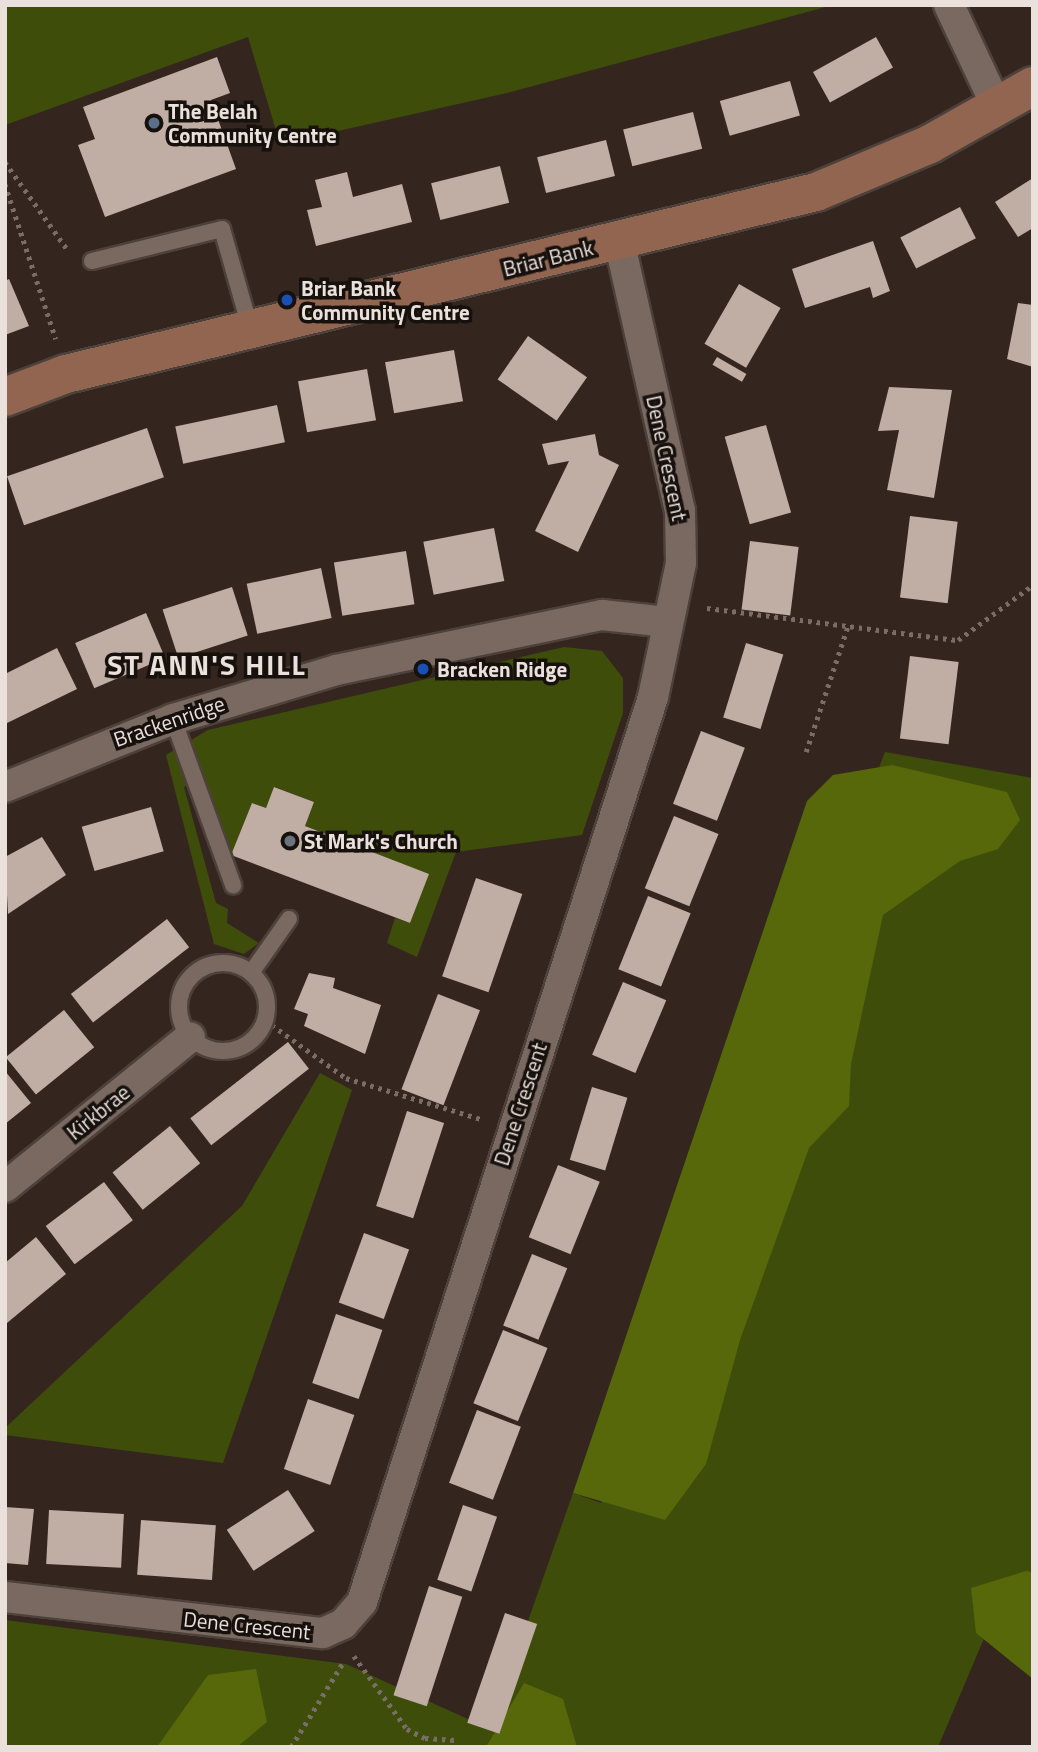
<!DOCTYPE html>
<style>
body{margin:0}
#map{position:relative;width:1038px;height:1752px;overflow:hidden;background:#34261f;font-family:"Titillium Web",sans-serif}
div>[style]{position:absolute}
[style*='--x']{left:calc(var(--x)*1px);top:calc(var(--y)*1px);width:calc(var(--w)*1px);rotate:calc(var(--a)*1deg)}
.green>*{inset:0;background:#3f4d0a}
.forest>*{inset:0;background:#56680a}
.building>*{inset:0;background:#c0ada4;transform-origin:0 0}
.path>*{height:4.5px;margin-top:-2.25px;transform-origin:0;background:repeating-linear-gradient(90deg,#7a6d67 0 3.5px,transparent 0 8.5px)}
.roads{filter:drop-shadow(2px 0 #4d413b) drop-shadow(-2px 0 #4d413b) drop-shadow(0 2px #4d413b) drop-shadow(0 -2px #4d413b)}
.lane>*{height:16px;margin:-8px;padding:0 8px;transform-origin:8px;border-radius:8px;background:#7a6961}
.lane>.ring{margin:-8px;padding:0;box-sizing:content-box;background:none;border:16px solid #7a6961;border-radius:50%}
.street>*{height:30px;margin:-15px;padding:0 15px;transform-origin:15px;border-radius:15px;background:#7a6961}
.secondary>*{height:38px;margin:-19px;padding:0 19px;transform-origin:19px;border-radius:19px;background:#926550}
.dots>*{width:19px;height:19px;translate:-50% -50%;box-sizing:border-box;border:4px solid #17110e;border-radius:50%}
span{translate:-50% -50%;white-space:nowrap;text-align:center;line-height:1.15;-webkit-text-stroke:7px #17110e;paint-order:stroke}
.poi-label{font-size:21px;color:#eae0dc;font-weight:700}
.left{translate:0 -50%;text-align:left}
.street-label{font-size:21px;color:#eae0dc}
.district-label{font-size:28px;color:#eae0dc;font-weight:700;letter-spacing:2px}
.frame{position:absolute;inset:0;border:7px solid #eae0dc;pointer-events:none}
</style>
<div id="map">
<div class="green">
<div style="clip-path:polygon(5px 5px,833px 5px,507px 93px,280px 144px,248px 37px,5px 125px)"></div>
<div style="clip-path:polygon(564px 647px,602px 651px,623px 678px,623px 713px,582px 835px,456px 852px,417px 957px,387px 943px,395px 918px,410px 923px,428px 874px,305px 826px,314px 802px,275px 787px,266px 808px,252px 803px,231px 855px,193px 782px,184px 787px,216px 903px,228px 909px,227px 923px,259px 943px,244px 954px,214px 944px,166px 755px,208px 730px)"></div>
<div style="clip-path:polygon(885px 752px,1033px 778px,1033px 1619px,996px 1610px,938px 1747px,5px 1747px,5px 1620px,346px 1664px,490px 1729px,573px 1493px,601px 1503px)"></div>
<div style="clip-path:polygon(320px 1073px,352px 1090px,223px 1463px,5px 1435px,5px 1428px,242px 1206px)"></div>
</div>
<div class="forest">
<div style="clip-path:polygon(892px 765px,1007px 792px,1020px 820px,998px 849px,960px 861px,883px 915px,851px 1064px,849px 1106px,809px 1148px,740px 1340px,706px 1464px,665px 1520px,573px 1493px,807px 801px,833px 775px)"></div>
<div style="clip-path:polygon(1026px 1571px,1033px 1572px,1033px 1679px,976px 1633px,971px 1588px)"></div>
<div style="clip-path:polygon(256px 1669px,267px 1722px,237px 1747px,157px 1747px,208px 1675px)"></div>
<div style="clip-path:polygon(524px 1683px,563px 1699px,577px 1747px,486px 1747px)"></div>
</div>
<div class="building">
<div style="left:876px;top:37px;width:35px;height:72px;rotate:61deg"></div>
<div style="clip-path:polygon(217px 57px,230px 93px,211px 100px,236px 169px,105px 217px,78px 145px,95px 139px,83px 107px)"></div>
<div style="left:790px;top:81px;width:36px;height:73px;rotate:74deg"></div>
<div style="left:693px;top:112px;width:38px;height:72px;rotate:76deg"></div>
<div style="left:606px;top:140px;width:37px;height:71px;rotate:76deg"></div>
<div style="left:500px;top:166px;width:38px;height:71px;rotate:76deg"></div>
<div style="clip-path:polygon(347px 172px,353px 197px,402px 184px,412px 222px,316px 246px,307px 210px,322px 207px,315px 180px)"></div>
<div style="clip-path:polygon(1033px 178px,1033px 228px,1018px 237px,995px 202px)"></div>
<div style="left:960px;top:207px;width:35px;height:67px;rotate:63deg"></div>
<div style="clip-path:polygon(873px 241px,890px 291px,873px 298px,870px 287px,805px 308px,792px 269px)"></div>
<div style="clip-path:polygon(9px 279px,29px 326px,5px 335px,5px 281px)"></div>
<div style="left:739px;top:284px;width:48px;height:69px;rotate:30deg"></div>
<div style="clip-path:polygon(1018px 303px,1033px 305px,1033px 367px,1007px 359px)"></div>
<div style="left:528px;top:336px;width:72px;height:53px;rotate:35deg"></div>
<div style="left:454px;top:350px;width:52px;height:70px;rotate:80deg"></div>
<div style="left:717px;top:357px;width:34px;height:9px;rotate:30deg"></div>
<div style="left:367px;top:369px;width:52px;height:70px;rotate:80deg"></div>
<div style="clip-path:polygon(889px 387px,952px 390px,934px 498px,887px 490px,899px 430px,878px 431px)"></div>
<div style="left:277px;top:405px;width:38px;height:104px;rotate:78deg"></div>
<div style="left:766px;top:425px;width:91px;height:43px;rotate:74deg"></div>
<div style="left:147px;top:428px;width:52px;height:148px;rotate:71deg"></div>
<div style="clip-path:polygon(595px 434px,599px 455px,619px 465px,578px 552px,535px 531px,569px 461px,548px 465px,542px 444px)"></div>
<div style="left:910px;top:516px;width:48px;height:82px;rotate:7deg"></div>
<div style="left:494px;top:528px;width:54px;height:72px;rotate:79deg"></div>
<div style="left:750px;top:541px;width:49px;height:69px;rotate:7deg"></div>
<div style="left:406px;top:551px;width:54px;height:73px;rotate:81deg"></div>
<div style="left:321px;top:568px;width:51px;height:76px;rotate:78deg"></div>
<div style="left:232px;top:587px;width:51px;height:73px;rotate:72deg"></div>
<div style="left:146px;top:613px;width:49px;height:77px;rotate:67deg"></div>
<div style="left:746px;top:643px;width:39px;height:78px;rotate:17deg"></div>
<div style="clip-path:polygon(57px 648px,77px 689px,5px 724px,5px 674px)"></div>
<div style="left:910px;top:656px;width:49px;height:83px;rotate:7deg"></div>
<div style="left:701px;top:731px;width:47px;height:78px;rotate:21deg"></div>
<div style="clip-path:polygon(274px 787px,314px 802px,305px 826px,429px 874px,410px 923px,231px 855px,252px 803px,266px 808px)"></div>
<div style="left:151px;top:807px;width:46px;height:72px;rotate:74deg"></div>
<div style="left:674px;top:816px;width:48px;height:78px;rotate:22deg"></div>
<div style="clip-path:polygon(42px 837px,66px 875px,8px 914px,5px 857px)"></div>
<div style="left:476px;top:878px;width:49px;height:104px;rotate:19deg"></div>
<div style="left:648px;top:896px;width:46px;height:79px;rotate:22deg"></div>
<div style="left:167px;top:919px;width:36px;height:122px;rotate:52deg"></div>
<div style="clip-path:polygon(309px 973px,335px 978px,333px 988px,381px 1005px,365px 1054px,304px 1026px,308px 1014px,294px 1009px)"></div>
<div style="left:623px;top:982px;width:47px;height:79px;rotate:23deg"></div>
<div style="left:438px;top:994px;width:45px;height:102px;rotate:21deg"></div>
<div style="left:64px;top:1010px;width:48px;height:75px;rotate:51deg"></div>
<div style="left:288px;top:1042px;width:34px;height:124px;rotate:52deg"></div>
<div style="clip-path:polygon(5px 1071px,31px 1103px,5px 1124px)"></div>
<div style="left:592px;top:1087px;width:37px;height:76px;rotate:17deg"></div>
<div style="left:407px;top:1111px;width:39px;height:100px;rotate:18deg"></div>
<div style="left:170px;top:1126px;width:48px;height:74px;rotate:51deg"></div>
<div style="left:558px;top:1165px;width:45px;height:78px;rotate:22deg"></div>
<div style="left:104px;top:1182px;width:48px;height:73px;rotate:53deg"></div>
<div style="left:364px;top:1233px;width:48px;height:74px;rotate:20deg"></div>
<div style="clip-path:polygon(36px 1237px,66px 1274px,7px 1323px,5px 1263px)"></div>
<div style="left:532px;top:1254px;width:38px;height:77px;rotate:22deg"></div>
<div style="left:336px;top:1314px;width:49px;height:73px;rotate:19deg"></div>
<div style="left:503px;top:1330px;width:48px;height:79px;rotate:22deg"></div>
<div style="left:308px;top:1399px;width:49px;height:74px;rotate:19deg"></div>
<div style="left:477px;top:1410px;width:47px;height:78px;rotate:21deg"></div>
<div style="left:288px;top:1490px;width:49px;height:73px;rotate:57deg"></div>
<div style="left:463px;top:1505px;width:36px;height:79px;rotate:19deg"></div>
<div style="clip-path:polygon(5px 1507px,34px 1509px,28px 1565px,5px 1563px)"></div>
<div style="left:49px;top:1510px;width:75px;height:54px;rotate:3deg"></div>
<div style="left:141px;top:1520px;width:75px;height:55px;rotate:4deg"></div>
<div style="left:429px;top:1586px;width:35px;height:115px;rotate:18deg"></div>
<div style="left:505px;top:1613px;width:34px;height:116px;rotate:19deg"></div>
</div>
<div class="path">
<div style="--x:5;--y:162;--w:107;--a:54.5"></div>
<div style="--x:5;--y:184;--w:163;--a:71.8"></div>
<div style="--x:707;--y:608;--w:253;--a:7.3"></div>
<div style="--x:958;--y:640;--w:93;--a:-36.3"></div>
<div style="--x:806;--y:752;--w:133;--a:-71.6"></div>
<div style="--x:265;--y:1020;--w:100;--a:35.6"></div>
<div style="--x:346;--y:1078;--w:144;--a:16.9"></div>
<div style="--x:354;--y:1656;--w:90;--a:54"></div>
<div style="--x:407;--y:1729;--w:20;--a:27"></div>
<div style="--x:425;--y:1738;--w:30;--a:4"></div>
<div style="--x:291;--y:1747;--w:101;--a:-58.4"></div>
</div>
<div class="roads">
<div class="lane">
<div style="--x:92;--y:261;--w:134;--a:-13.8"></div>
<div style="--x:222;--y:229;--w:106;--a:74.1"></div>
<div style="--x:173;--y:719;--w:177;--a:70.1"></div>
<div class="ring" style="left:179px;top:963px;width:72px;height:72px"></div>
<div style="--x:251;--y:973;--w:66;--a:-54.9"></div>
</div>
<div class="street">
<div style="--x:949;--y:5;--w:110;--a:64.8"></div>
<div style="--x:5;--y:787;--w:181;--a:-22"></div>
<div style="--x:173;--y:719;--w:170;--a:-16.7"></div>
<div style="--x:336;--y:670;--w:272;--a:-11.7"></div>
<div style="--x:602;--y:615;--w:66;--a:6.1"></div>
<div style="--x:5;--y:1187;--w:238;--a:-39"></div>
<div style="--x:5;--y:1597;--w:320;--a:6.5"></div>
<div style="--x:323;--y:1633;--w:22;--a:-24"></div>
<div style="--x:343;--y:1624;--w:29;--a:-49"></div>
<div style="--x:362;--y:1602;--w:951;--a:-72.17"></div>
<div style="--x:653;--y:697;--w:137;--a:-78.2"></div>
<div style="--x:681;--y:563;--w:52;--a:-91.1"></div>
<div style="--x:680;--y:511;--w:277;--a:-102.7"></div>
</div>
<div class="secondary">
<div style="--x:5;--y:397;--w:65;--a:-20.7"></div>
<div style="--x:66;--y:374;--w:772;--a:-13.64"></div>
<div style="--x:816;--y:192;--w:124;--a:-22.8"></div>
<div style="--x:930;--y:144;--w:118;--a:-29.4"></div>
</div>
</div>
<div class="dots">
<div style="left:154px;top:123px;background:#5c6f8a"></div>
<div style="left:287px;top:300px;background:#1a4fb4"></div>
<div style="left:423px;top:669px;background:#1a4fb4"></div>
<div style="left:290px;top:841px;background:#6b7280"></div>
</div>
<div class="poi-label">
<span class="left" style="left:168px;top:123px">The Belah<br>Community Centre</span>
<span class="left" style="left:301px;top:300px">Briar Bank<br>Community Centre</span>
<span class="left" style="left:437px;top:669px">Bracken Ridge</span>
<span class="left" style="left:304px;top:841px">St Mark's Church</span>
</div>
<div class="street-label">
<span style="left:548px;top:258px;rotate:-14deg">Briar Bank</span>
<span style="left:667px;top:458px;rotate:78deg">Dene Crescent</span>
<span style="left:169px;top:721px;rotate:-19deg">Brackenridge</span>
<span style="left:520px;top:1104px;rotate:-72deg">Dene Crescent</span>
<span style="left:98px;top:1112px;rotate:-39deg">Kirkbrae</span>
<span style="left:247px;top:1625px;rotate:6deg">Dene Crescent</span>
</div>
<div class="district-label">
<span style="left:207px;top:665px">ST ANN'S HILL</span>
</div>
<div class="frame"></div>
</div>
